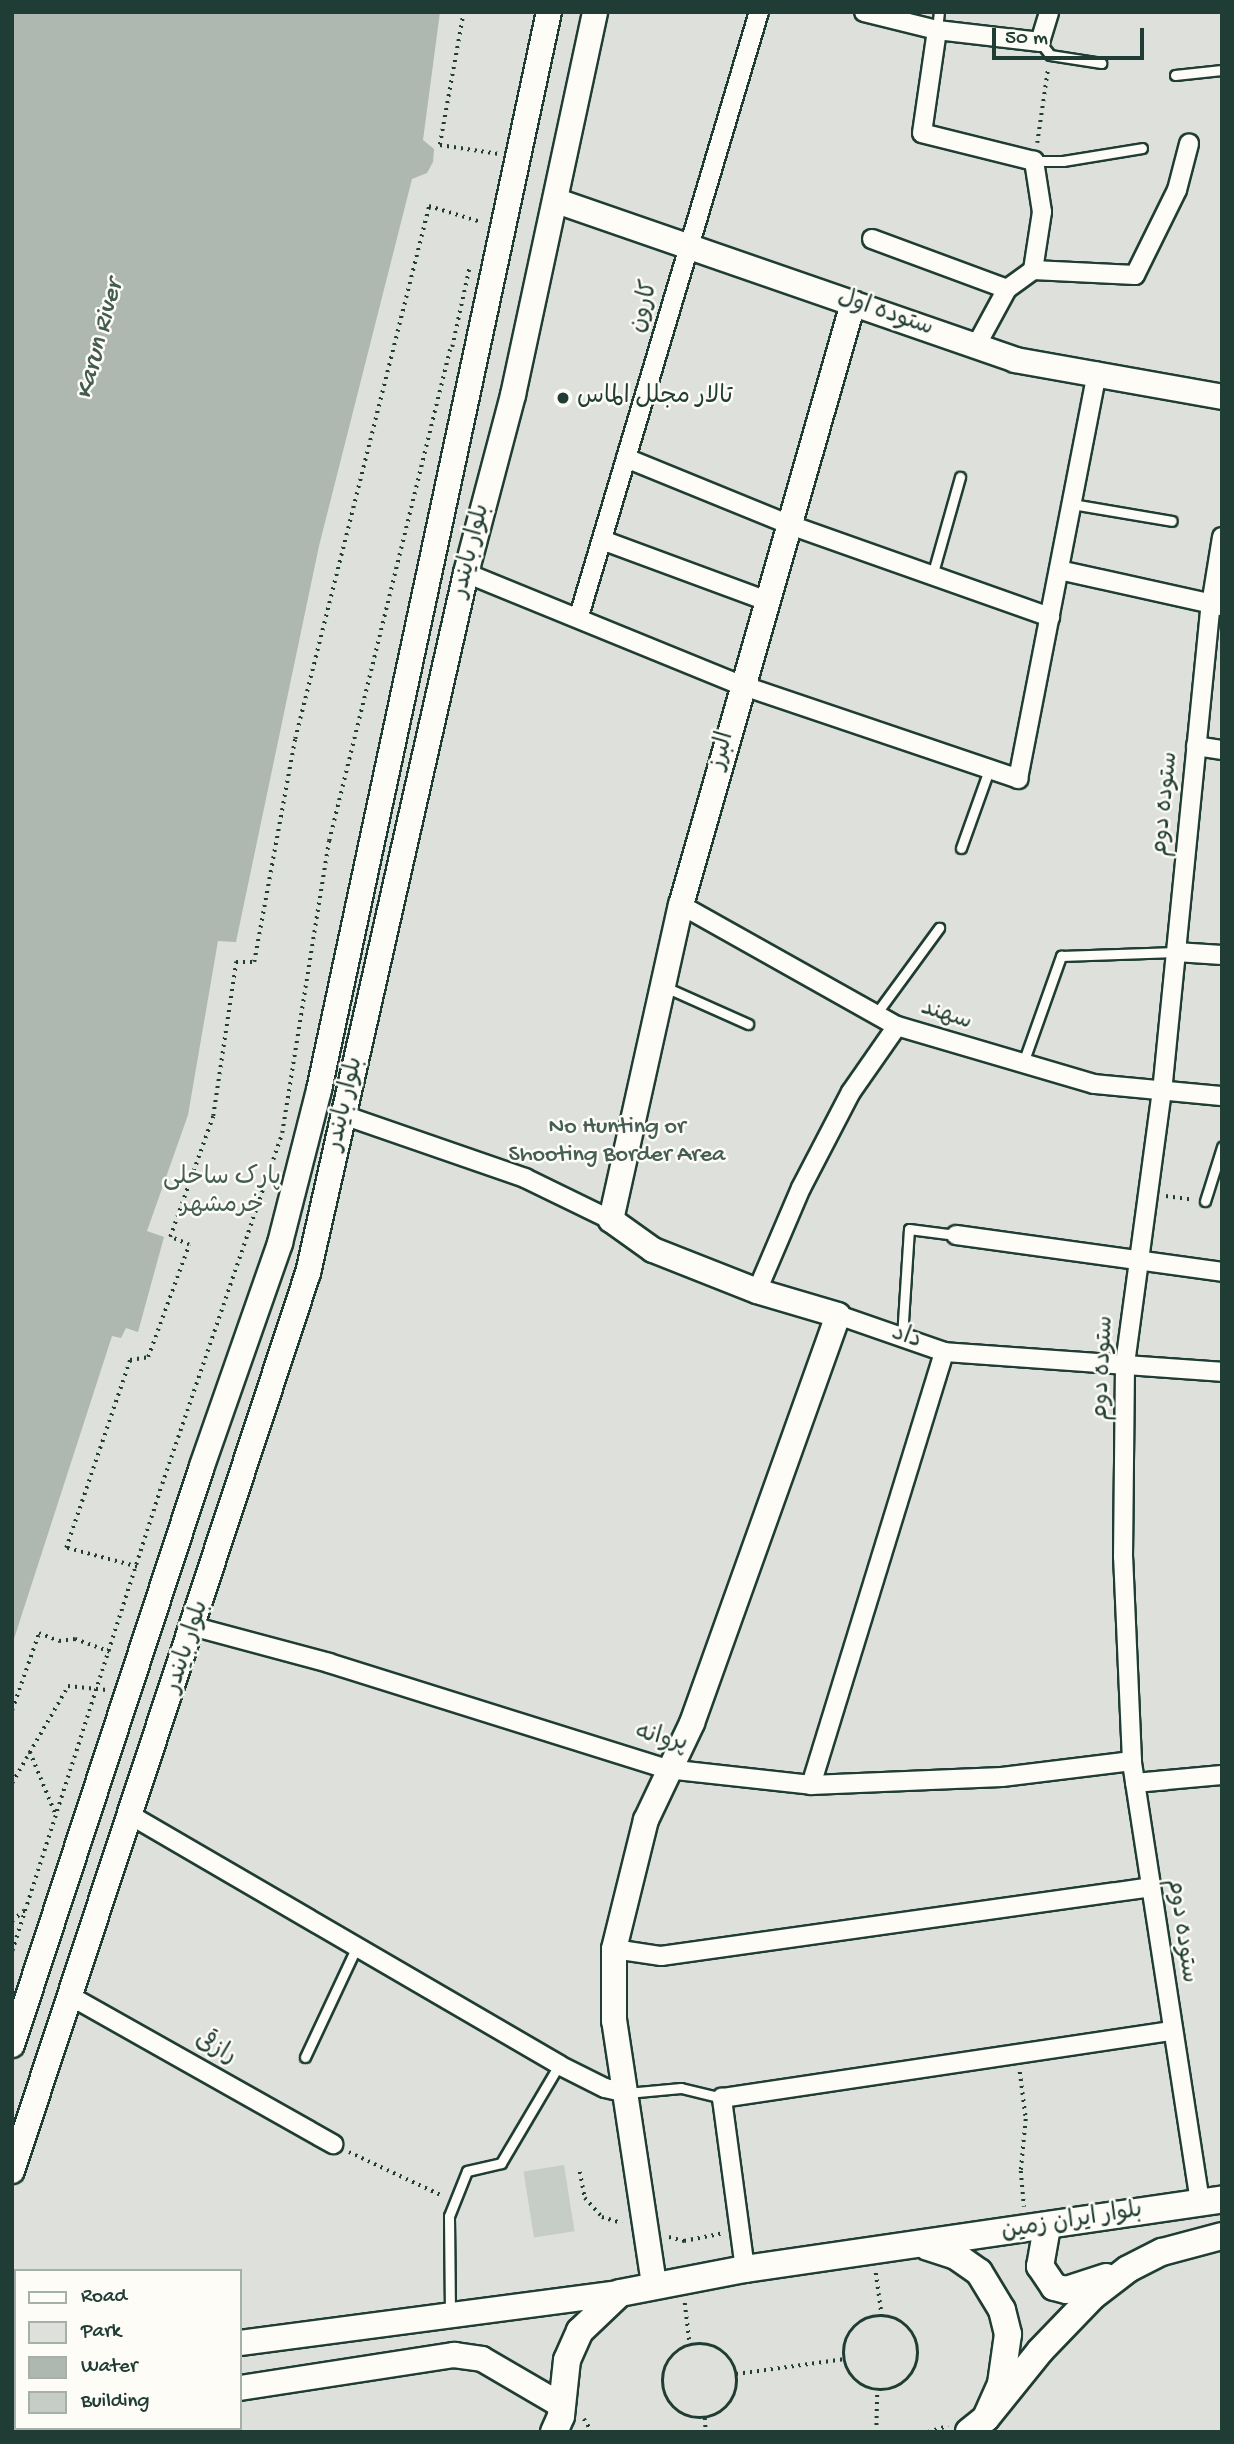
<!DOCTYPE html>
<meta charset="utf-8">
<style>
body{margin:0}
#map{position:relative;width:1234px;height:2444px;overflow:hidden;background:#fdfcf7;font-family:"Gochi Hand","Playpen Sans Arabic",sans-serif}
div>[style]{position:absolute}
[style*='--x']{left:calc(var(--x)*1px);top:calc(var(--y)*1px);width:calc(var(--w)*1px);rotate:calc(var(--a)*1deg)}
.green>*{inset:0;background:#dde0db}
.water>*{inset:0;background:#aeb8b1}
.building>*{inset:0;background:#c6cdc7;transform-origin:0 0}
.path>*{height:3.5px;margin-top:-1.75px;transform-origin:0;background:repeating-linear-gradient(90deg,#1f3d34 0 2px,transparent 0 7px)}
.path>.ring{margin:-1.75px;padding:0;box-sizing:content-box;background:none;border:3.5px solid #1f3d34;border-radius:50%}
.roads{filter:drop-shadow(2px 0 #1f3d34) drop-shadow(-2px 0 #1f3d34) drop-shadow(0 2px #1f3d34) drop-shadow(0 -2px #1f3d34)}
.lane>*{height:9px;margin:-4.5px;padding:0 4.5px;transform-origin:4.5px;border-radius:4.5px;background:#fdfcf7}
.street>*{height:18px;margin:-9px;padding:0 9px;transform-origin:9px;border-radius:9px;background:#fdfcf7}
.secondary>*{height:24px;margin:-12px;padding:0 12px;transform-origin:12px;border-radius:12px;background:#fdfcf7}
.primary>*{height:26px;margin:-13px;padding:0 13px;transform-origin:13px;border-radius:13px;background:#fdfcf7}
.dots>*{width:19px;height:19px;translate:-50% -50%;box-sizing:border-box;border:4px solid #fdfcf7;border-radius:50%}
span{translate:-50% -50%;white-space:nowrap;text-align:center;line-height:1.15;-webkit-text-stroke:5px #fdfcf7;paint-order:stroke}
.street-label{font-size:24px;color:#1f3d34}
.poi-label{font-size:24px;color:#1f3d34}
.left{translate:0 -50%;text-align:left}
.park-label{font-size:24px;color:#455e55}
.water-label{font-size:26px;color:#435c53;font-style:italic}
.frame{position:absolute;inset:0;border:14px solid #1f3d34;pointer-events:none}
.legend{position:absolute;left:14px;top:2269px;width:228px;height:161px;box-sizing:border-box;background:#fdfcf7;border:2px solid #a4b0a9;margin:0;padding:9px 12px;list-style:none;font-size:21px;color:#1f3d34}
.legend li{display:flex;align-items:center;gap:14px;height:35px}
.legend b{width:35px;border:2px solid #a4b0a9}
.scale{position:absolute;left:992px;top:28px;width:152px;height:32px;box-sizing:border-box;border:4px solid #1f3d34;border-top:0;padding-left:9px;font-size:21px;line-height:24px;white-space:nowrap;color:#1f3d34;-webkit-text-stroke:5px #fdfcf7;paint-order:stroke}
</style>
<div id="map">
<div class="green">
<div style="clip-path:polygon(evenodd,12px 12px,1222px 12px,1222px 2432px,12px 2432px,12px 12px,16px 2271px,240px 2271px,240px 2428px,16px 2428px,16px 2271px)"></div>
</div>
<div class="water">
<div style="clip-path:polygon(12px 12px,440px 12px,423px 140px,434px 149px,433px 162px,427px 173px,412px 179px,319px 546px,236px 942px,218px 941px,188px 1115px,147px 1231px,164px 1237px,138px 1332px,126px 1328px,121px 1338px,112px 1336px,12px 1645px)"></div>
</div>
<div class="building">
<div style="left:564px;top:2165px;width:67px;height:41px;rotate:81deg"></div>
</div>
<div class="path">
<div style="--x:464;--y:12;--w:135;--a:100.2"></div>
<div style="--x:440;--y:145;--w:60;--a:8.7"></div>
<div style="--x:1037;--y:143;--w:76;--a:-81.7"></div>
<div style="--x:452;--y:347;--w:80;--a:-77.7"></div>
<div style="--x:1166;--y:1196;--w:27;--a:8"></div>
<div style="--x:137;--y:1567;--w:73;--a:-165"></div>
<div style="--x:66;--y:1548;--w:199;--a:-71.2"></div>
<div style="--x:130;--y:1360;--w:18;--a:-9"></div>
<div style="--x:148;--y:1357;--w:119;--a:-69.9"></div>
<div style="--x:189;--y:1245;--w:21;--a:-157"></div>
<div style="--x:170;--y:1237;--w:128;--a:-70.4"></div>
<div style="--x:213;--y:1116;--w:156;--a:-81.5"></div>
<div style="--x:236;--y:962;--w:18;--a:0"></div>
<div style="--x:254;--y:962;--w:227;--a:-79.6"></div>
<div style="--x:295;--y:739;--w:550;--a:-75.89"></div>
<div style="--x:429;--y:206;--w:54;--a:17.1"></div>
<div style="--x:12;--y:1710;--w:82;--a:-70.7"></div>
<div style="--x:39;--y:1633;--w:22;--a:22"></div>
<div style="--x:59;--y:1641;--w:16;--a:-7"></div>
<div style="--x:75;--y:1639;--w:37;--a:20"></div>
<div style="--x:30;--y:1752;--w:68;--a:67.6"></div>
<div style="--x:12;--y:1783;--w:112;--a:-60"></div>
<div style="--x:68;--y:1686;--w:39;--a:6"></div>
<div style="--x:12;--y:1921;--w:18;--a:-41"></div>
<div style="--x:12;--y:1951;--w:490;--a:-72.2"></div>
<div style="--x:162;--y:1484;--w:371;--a:-71.1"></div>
<div style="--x:282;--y:1133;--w:296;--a:-80.9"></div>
<div style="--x:329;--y:841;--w:511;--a:-76.18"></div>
<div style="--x:1020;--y:2072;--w:47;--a:82.7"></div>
<div style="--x:1026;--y:2119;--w:52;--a:95.5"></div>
<div style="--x:1021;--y:2171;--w:36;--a:85"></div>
<div style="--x:349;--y:2152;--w:104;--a:25.1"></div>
<div style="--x:580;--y:2172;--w:26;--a:79"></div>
<div style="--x:585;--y:2198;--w:25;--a:48"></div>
<div style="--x:602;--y:2217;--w:21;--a:17"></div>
<div style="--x:669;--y:2237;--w:16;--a:15"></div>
<div style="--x:684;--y:2241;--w:41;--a:-11.3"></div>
<div style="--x:876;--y:2273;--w:43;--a:82.1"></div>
<div style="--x:685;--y:2303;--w:43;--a:83.4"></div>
<div class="ring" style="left:844px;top:2316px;width:70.5px;height:70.5px"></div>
<div class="ring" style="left:663px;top:2344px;width:70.5px;height:70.5px"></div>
<div style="--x:736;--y:2374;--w:110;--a:-7.8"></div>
<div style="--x:705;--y:2418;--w:14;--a:86"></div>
<div style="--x:584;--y:2419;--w:15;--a:58"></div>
<div style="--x:876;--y:2432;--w:42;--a:-88.6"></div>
<div style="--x:928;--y:2432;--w:21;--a:-17"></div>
</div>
<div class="roads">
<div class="lane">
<div style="--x:937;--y:30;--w:18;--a:-84"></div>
<div style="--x:1040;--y:42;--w:16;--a:52"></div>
<div style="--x:1050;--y:55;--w:52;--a:8.9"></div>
<div style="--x:1175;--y:75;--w:47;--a:-6.1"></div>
<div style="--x:1034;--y:161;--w:29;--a:0"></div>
<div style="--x:1063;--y:161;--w:80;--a:-9.3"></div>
<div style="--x:1072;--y:504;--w:101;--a:9.6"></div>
<div style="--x:932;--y:576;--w:103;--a:-74.2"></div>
<div style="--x:961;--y:848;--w:83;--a:-70.3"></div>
<div style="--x:665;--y:987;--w:91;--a:24"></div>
<div style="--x:876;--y:1014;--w:107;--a:-53.8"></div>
<div style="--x:1023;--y:1063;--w:114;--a:-70.4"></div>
<div style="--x:1061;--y:956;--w:115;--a:-2"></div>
<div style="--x:1205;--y:1201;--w:57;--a:-72.5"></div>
<div style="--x:902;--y:1337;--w:108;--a:-86.3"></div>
<div style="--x:909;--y:1229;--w:47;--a:7.3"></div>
<div style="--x:305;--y:2057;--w:123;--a:-64.9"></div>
<div style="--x:627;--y:2093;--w:54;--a:-5.3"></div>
<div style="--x:681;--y:2088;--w:42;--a:13.7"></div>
<div style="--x:450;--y:2313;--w:97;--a:-90.6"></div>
<div style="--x:449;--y:2216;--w:48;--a:-68.2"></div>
<div style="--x:467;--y:2171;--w:35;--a:-13"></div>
<div style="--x:501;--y:2163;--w:114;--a:-59.4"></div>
</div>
<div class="street">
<div style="--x:864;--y:12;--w:75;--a:13.9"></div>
<div style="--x:872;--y:239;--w:144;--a:20.3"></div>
<div style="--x:1033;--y:270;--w:102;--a:2.8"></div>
<div style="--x:1135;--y:275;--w:95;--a:-63.7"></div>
<div style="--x:1177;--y:190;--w:48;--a:-75.4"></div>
<div style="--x:976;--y:346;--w:65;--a:-61.5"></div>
<div style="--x:1007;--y:289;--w:32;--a:-36"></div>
<div style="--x:1033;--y:270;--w:59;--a:-81.2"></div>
<div style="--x:1042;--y:212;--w:52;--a:-98.9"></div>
<div style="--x:1034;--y:161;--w:115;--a:-166"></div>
<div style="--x:922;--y:133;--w:104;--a:-81.7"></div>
<div style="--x:937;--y:30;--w:104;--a:6.6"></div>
<div style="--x:1040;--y:42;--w:31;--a:-73"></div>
<div style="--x:626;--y:458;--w:177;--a:22.2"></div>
<div style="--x:790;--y:525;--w:276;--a:19.5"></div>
<div style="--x:602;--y:540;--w:176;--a:20.3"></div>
<div style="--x:1059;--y:570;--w:167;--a:12.5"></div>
<div style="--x:466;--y:573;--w:297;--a:22.2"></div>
<div style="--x:741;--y:685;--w:293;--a:18.7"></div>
<div style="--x:1018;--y:779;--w:415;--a:-79"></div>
<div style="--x:579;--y:616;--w:630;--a:-73.41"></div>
<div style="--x:1196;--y:746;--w:26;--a:9"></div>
<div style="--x:681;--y:905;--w:248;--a:29.3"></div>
<div style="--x:897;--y:1026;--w:205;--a:16.4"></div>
<div style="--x:1094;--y:1084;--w:129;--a:5.4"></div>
<div style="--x:1176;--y:952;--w:46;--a:3.7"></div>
<div style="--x:343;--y:1115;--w:193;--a:19.1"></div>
<div style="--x:525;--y:1178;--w:96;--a:26"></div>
<div style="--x:956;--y:1235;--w:269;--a:7.9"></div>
<div style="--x:757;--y:1291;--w:112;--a:-66.9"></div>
<div style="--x:801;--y:1188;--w:108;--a:-62.5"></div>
<div style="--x:851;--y:1092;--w:80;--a:-55.1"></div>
<div style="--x:838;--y:1315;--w:112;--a:19.2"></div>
<div style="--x:944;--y:1352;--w:279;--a:4.1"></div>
<div style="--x:195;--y:1627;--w:139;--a:15"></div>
<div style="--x:329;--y:1663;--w:354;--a:17.4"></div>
<div style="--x:667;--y:1769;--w:145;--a:6.3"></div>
<div style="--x:811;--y:1785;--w:191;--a:-2.4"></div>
<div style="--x:1002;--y:1777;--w:131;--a:-7"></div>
<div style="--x:1135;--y:1783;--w:87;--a:-5.3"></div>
<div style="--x:811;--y:1785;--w:453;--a:-72.9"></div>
<div style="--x:132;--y:1816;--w:494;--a:30.2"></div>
<div style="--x:559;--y:2065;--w:51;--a:26.6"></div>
<div style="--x:605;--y:2088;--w:22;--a:13"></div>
<div style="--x:614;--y:1949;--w:48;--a:8.5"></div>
<div style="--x:661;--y:1956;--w:494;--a:-8"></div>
<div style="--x:72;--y:1997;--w:300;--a:29.4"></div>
<div style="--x:1200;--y:2202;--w:446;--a:-98.8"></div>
<div style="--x:1132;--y:1761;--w:204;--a:-92.5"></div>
<div style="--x:1123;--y:1557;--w:193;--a:-89.4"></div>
<div style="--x:1125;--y:1364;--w:275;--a:-82.3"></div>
<div style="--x:1162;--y:1092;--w:489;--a:-84.3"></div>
<div style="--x:1211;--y:605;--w:69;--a:-80.8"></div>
<div style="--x:745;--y:2269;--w:173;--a:-97.7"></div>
<div style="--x:722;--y:2098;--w:454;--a:-8.5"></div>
</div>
<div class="secondary">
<div style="--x:557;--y:201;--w:485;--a:19.1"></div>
<div style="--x:1015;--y:360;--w:210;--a:10.1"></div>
<div style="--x:12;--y:2045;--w:609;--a:-71.83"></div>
<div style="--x:202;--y:1466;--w:236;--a:-70.7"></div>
<div style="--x:280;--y:1243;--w:158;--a:-75.7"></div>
<div style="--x:319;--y:1090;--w:1102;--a:-77.96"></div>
<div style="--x:12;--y:2171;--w:946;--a:-71.76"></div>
<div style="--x:308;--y:1273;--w:718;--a:-77.28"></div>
<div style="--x:466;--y:573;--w:184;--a:-75.2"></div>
<div style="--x:513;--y:395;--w:392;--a:-77.9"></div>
<div style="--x:654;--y:2284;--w:266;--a:-98.6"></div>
<div style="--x:614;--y:2021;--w:72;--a:-90"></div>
<div style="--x:614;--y:1949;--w:133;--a:-76.1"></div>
<div style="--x:646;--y:1820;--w:107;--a:-64.6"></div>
<div style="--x:692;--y:1723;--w:433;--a:-70.3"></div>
<div style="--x:838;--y:1315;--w:84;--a:-163.5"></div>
<div style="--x:757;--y:1291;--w:112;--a:-158.5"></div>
<div style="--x:653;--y:1250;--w:52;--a:-144.5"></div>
<div style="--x:611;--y:1220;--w:323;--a:-77.5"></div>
<div style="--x:681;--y:905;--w:626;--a:-74.05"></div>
<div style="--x:12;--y:2319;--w:4;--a:14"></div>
<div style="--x:240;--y:2343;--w:383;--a:-7.5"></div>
<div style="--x:12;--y:2383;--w:4;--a:14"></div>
<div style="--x:240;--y:2388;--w:217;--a:-8.8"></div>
<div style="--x:454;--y:2355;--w:28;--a:8"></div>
<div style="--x:482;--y:2359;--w:91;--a:30.2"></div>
</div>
<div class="primary">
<div style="--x:1047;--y:2227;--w:40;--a:100"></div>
<div style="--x:1040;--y:2266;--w:25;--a:56"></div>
<div style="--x:1054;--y:2287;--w:12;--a:14"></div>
<div style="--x:1066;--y:2290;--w:42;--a:-18"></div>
<div style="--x:928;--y:2247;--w:29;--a:18"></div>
<div style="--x:956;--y:2256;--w:28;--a:35"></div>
<div style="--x:979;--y:2272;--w:44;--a:58.8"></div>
<div style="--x:1002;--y:2310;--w:25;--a:76"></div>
<div style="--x:1008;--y:2334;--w:50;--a:98"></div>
<div style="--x:1001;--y:2384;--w:37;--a:114"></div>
<div style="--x:986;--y:2418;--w:22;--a:141"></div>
<div style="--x:986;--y:2418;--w:86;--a:-51.1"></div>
<div style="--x:1040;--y:2351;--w:76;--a:-46.1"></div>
<div style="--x:1093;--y:2296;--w:44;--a:-37.6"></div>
<div style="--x:1128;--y:2269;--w:38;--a:-27"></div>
<div style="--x:1162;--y:2252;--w:62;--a:-14.9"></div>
<div style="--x:12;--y:2430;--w:6;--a:18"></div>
<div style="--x:554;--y:2432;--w:17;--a:-66"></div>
<div style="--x:561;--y:2416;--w:56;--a:-83.9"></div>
<div style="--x:567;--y:2360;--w:32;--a:-66"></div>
<div style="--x:580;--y:2331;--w:55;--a:-43.5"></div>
<div style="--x:620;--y:2293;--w:127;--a:-10.9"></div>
<div style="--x:745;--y:2269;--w:482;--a:-8.3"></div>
</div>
</div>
<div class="dots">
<div style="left:563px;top:398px;background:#1f3d34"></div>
</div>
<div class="street-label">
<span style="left:645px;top:307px;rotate:-74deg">کارون</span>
<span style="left:885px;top:314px;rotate:19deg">ستوده اول</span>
<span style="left:472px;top:551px;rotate:-76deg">بلوار بایندر</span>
<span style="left:723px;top:751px;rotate:-75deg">البرز</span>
<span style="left:1166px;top:804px;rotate:-84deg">ستوده دوم</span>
<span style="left:946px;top:1016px;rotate:18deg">سهند</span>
<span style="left:346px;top:1104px;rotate:-77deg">بلوار بایندر</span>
<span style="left:906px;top:1338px;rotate:19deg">داد</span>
<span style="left:1104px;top:1368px;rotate:-87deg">ستوده دوم</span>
<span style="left:188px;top:1647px;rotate:-72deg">بلوار بایندر</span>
<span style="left:661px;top:1739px;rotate:14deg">پروانه</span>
<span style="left:1181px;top:1931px;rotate:82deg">ستوده دوم</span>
<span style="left:215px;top:2049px;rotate:29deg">رازقی</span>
<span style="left:1072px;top:2222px;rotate:-9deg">بلوار ایران زمین</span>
</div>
<div class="poi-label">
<span class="left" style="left:577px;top:398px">تالار مجلل الماس</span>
</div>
<div class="park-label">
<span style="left:617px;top:1142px">No Hunting or<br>Shooting Border Area</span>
<span style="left:222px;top:1193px">پارک ساحلی<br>خرمشهر</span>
</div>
<div class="water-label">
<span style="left:101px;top:340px;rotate:-75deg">Karun River</span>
</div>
<div class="frame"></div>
<ul class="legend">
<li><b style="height:9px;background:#fdfcf7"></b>Road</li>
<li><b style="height:19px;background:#dde0db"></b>Park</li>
<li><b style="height:19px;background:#aeb8b1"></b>Water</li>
<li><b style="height:19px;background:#c6cdc7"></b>Building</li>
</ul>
<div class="scale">50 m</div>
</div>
